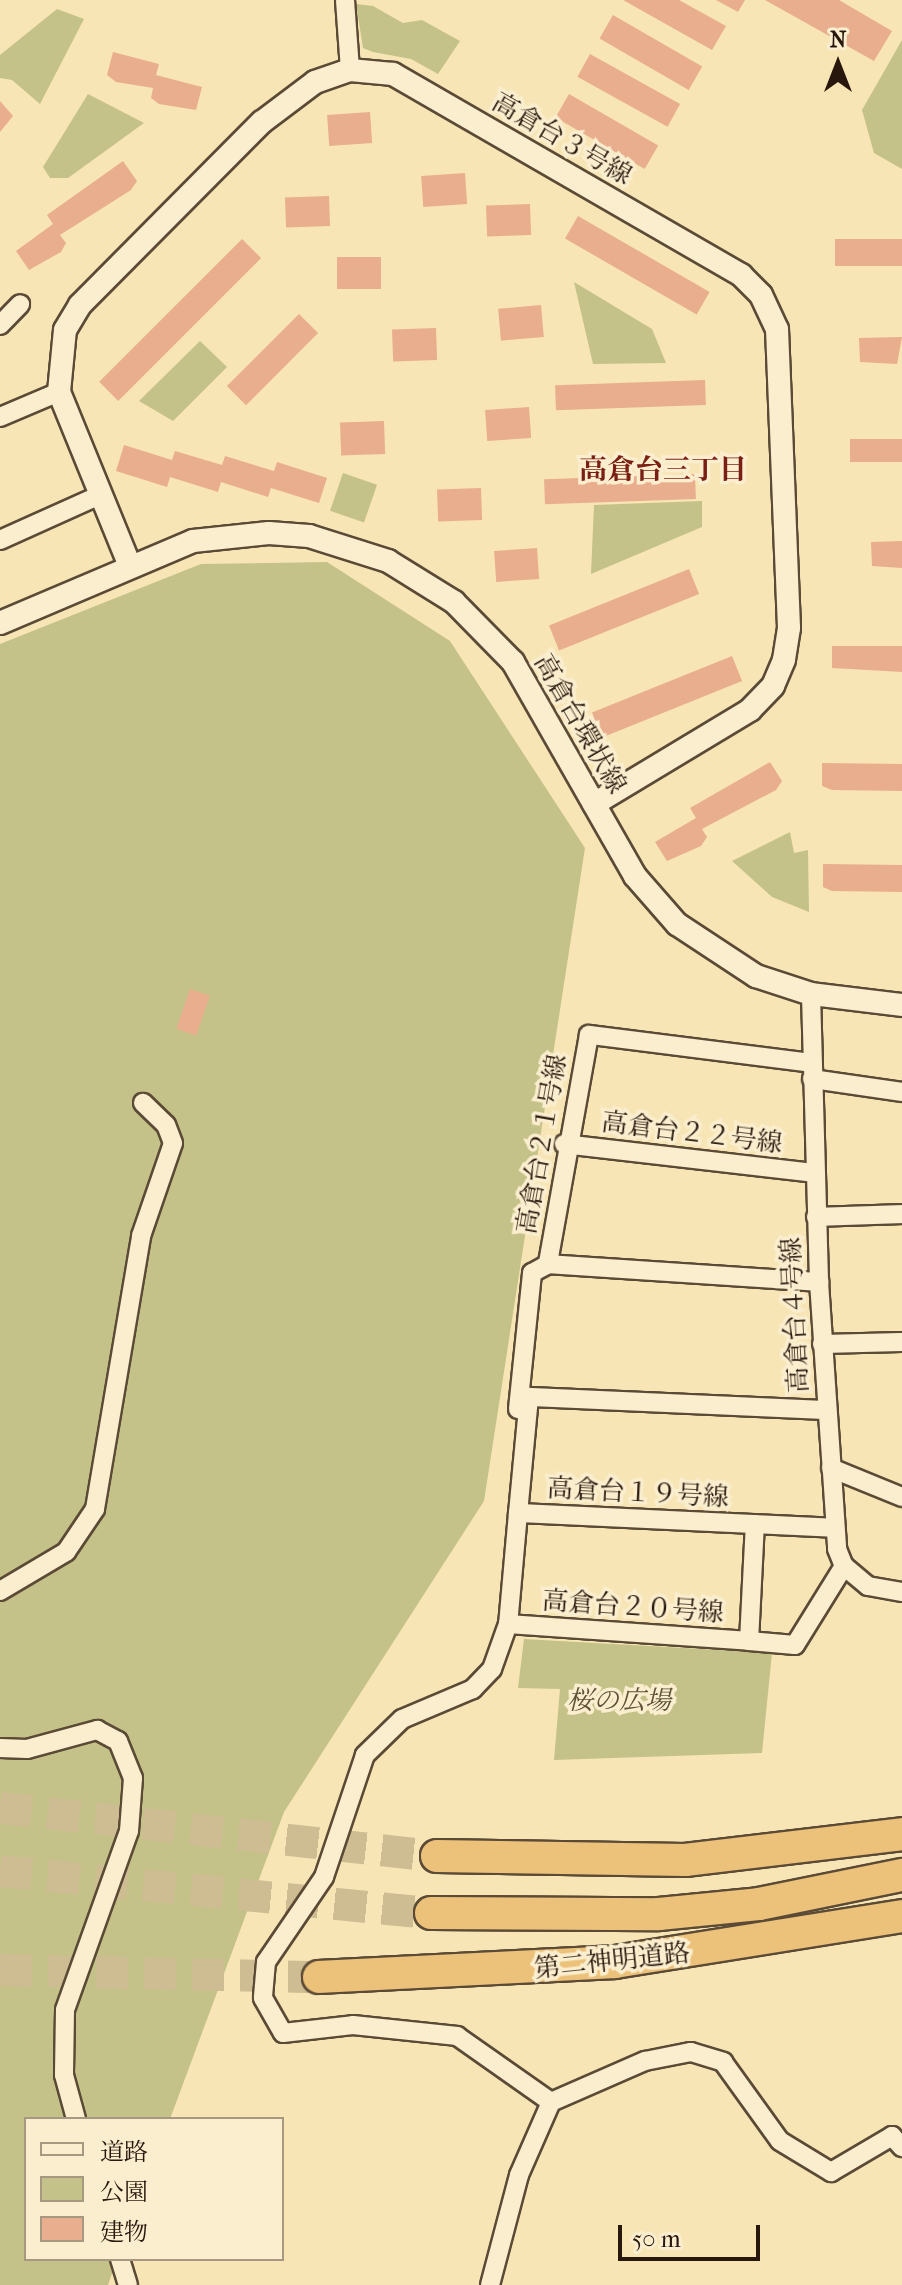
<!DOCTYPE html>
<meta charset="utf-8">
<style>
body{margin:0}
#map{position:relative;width:902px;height:2285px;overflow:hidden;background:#f8e5b5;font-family:"IM FELL French Canon","Noto Serif JP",serif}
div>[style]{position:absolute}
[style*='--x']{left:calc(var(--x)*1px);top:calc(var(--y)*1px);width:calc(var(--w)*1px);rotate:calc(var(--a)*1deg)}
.green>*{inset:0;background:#c4c288;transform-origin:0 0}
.building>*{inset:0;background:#e9ae8d;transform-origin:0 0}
.motorway-tunnel>*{height:32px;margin-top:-16px;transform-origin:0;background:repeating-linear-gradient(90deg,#cebc93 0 32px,transparent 0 48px)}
.roads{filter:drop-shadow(2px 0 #5b4a36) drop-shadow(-2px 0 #5b4a36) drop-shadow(0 2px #5b4a36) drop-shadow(0 -2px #5b4a36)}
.minor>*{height:18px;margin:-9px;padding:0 9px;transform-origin:9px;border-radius:9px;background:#faeecf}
.tertiary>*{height:22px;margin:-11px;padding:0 11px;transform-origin:11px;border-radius:11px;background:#faeecf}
.motorway>*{height:32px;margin:-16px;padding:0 16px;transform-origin:16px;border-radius:16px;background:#ecc27a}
span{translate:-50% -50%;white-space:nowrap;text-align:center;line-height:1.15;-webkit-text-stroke:7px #faeecf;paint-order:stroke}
.street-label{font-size:26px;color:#27170c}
.park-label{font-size:26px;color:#5e5337;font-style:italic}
.neighbourhood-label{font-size:28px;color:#7a1f14;font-weight:700}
.legend{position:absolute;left:24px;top:2117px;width:260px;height:144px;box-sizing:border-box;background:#faeecf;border:2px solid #a69881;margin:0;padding:10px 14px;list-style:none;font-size:24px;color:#27170c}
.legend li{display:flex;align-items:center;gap:16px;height:40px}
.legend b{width:40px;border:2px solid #a69881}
.north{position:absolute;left:798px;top:24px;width:80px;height:80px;-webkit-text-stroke:6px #faeecf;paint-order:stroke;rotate:0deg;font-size:22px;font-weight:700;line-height:32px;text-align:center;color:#27170c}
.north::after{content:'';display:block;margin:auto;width:28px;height:36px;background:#27170c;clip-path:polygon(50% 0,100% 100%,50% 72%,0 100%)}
.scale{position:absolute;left:618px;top:2225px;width:142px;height:36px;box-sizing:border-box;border:4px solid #27170c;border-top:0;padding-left:10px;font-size:24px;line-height:28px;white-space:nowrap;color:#27170c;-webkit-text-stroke:6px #faeecf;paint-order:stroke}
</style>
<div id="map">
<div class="green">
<div style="clip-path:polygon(356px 4px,373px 6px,403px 23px,422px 20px,460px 41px,438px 74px,411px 59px,373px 52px,363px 48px)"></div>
<div style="clip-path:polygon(57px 9px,84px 19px,40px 104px,12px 80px,0 78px,0 55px)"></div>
<div style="clip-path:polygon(902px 40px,902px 169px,874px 153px,862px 110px)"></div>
<div style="clip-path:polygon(88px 94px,144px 123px,68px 178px,50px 178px,43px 167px)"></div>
<div style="clip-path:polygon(574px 282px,652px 329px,666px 363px,593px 364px)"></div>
<div style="clip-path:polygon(200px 341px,227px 367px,173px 421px,139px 401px)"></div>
<div style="left:343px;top:473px;width:36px;height:40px;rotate:19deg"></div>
<div style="clip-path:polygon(702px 501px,702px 527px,591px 574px,594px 505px)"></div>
<div style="clip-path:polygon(327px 562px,450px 641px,585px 848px,484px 1501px,284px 1812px,170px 2119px,26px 2119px,26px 2259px,117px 2259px,108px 2285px,0 2285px,0 644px,201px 564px)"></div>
<div style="clip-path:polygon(790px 832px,794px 853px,808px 850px,809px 912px,772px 897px,732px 861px)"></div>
<div style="clip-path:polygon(524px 1639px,772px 1653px,762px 1753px,554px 1760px,560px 1689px,518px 1688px)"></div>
</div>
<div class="building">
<div style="clip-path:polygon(623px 0,679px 0,726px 26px,712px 50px)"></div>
<div style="clip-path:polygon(716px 0,745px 0,738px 12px)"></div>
<div style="clip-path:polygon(765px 0,839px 0,892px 31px,874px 61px)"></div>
<div style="left:613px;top:15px;width:103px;height:27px;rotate:30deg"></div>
<div style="clip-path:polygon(113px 52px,159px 64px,156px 75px,202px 87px,196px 110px,159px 104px,151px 98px,153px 88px,116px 82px,107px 75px)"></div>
<div style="left:590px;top:54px;width:103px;height:26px;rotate:29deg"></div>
<div style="left:569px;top:94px;width:103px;height:27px;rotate:30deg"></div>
<div style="clip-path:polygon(0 101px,13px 116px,0 132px)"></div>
<div style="left:370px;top:112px;width:31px;height:43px;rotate:86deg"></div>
<div style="clip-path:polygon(123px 161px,137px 181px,131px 190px,60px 235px,66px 243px,61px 252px,29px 270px,16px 251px,53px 224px,47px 215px)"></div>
<div style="left:465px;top:173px;width:31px;height:44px;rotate:86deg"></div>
<div style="left:329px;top:196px;width:30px;height:44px;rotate:88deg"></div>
<div style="left:530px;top:204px;width:31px;height:44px;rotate:88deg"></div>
<div style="left:578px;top:216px;width:152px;height:26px;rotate:30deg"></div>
<div style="left:242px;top:239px;width:27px;height:202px;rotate:45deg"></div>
<div style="left:902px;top:239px;width:27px;height:67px;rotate:90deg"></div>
<div style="left:337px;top:257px;width:44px;height:32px"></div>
<div style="left:541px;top:305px;width:32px;height:43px;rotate:85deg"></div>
<div style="left:299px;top:314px;width:27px;height:102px;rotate:45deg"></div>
<div style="left:436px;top:328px;width:32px;height:44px;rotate:88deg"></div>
<div style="clip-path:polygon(902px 337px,897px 364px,860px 362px,859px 338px)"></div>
<div style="left:705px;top:380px;width:25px;height:150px;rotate:88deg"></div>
<div style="left:529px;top:407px;width:31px;height:44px;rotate:86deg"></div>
<div style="left:384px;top:421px;width:33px;height:44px;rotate:88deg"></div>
<div style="left:902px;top:439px;width:23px;height:52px;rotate:90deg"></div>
<div style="clip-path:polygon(124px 445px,172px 460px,175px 451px,222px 465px,225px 456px,274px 471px,277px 462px,327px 478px,319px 503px,271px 488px,268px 497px,221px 482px,218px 492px,170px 477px,167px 487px,116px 471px)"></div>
<div style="left:695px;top:474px;width:25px;height:151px;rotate:88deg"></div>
<div style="left:481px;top:488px;width:32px;height:44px;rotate:88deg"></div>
<div style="clip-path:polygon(902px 541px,902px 568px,872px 566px,871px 542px)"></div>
<div style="left:537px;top:548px;width:31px;height:43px;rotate:86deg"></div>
<div style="left:689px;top:569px;width:27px;height:151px;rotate:68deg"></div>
<div style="clip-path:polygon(832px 646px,902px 646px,902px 672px,832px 668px)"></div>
<div style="left:732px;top:656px;width:27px;height:151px;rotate:68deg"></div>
<div style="clip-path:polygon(770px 762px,782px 781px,776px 790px,702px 829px,707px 837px,701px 846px,667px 861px,655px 842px,696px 818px,690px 808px)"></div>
<div style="clip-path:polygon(822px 763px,902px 764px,902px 791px,832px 790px,822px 786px)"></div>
<div style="clip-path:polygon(823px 864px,902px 865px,902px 892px,832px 891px,823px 887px)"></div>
<div style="left:190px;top:989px;width:21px;height:42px;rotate:19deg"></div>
</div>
<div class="motorway-tunnel">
<div style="--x:0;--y:1808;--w:440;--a:6.3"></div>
<div style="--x:0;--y:1871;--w:433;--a:5.6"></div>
<div style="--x:0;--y:1970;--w:319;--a:1.3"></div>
</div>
<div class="roads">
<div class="minor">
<div style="--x:345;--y:0;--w:70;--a:85.9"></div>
<div style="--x:0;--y:325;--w:29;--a:-46"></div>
<div style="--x:0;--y:417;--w:64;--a:-23"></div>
<div style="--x:0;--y:540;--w:110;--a:-24.2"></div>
<div style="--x:811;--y:994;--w:288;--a:88.4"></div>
<div style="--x:819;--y:1282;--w:268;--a:86.1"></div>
<div style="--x:837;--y:1549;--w:18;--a:68"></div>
<div style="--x:844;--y:1566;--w:31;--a:40"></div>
<div style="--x:868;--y:1586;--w:35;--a:10"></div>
<div style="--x:812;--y:1063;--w:225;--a:-172.8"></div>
<div style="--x:589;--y:1035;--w:233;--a:100.2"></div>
<div style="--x:548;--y:1264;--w:272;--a:3.8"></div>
<div style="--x:812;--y:1079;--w:91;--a:8.2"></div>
<div style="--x:564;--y:1144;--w:253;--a:6.6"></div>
<div style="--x:816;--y:1217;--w:86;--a:-2"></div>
<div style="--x:822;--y:1344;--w:80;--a:-1.4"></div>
<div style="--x:518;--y:1409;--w:137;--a:-84.1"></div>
<div style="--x:532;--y:1273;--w:18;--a:-29"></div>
<div style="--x:827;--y:1410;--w:298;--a:-177.5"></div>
<div style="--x:529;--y:1397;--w:117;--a:95.4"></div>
<div style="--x:518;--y:1513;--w:317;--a:2.7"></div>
<div style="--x:831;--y:1468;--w:77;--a:22.2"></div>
<div style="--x:518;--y:1513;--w:111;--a:95.1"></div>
<div style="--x:508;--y:1624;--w:242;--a:4"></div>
<div style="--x:749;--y:1641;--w:117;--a:-87.1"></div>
<div style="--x:0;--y:1591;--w:77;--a:-30.6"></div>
<div style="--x:66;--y:1552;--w:52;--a:-56"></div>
<div style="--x:95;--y:1509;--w:277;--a:-80.4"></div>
<div style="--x:141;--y:1236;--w:98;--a:-71"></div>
<div style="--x:173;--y:1143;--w:19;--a:-111"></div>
<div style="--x:166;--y:1125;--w:32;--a:-136"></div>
<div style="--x:508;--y:1624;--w:48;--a:109.6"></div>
<div style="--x:492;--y:1669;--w:28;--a:134"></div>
<div style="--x:473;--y:1689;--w:77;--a:157.1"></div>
<div style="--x:402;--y:1719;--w:52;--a:135.8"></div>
<div style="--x:365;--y:1755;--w:129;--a:108.6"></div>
<div style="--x:324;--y:1877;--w:103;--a:124.3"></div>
<div style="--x:266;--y:1962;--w:36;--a:95"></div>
<div style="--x:263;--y:1998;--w:40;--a:60.3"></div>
<div style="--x:283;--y:2033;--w:70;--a:-6.5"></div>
<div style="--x:353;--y:2025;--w:105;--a:6"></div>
<div style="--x:457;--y:2036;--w:115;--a:35.1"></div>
<div style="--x:749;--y:1641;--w:46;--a:5"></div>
<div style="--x:795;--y:1645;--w:93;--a:-58.2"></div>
<div style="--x:0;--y:1748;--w:27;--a:2"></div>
<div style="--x:27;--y:1749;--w:73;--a:-15.2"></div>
<div style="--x:97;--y:1730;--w:24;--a:28"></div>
<div style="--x:118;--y:1741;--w:40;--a:68"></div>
<div style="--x:133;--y:1778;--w:53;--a:94.3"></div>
<div style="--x:129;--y:1831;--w:190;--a:109.7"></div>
<div style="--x:65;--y:2010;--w:65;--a:90.9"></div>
<div style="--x:64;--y:2075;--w:46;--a:74.7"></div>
<div style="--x:120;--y:2259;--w:27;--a:73"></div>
<div style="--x:490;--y:2285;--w:114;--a:-75.2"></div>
<div style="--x:519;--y:2175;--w:80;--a:-66.3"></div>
<div style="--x:551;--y:2102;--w:103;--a:-23.6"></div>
<div style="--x:645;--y:2061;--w:47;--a:-11.1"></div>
<div style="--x:691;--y:2052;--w:34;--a:17"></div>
<div style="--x:723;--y:2062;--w:97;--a:54.2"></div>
<div style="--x:780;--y:2141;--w:60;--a:31.3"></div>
<div style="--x:831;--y:2172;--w:71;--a:-30.5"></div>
<div style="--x:892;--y:2136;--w:15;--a:48"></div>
</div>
<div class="tertiary">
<div style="--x:130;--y:566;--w:188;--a:-112.2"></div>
<div style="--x:59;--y:392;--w:62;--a:-84.5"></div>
<div style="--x:65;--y:330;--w:29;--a:-59"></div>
<div style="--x:80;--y:305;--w:258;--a:-45.2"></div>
<div style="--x:262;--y:122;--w:66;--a:-37"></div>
<div style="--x:315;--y:82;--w:37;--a:-19"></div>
<div style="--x:350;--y:70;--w:43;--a:5.3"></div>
<div style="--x:393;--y:74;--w:402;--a:30"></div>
<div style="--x:741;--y:275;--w:28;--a:45"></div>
<div style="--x:761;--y:295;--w:38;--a:65"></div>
<div style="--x:777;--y:329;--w:299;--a:87.7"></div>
<div style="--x:789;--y:628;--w:32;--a:99"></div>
<div style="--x:784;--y:660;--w:28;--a:113"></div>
<div style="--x:773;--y:686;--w:33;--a:134"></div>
<div style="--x:750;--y:710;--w:182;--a:148.9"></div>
<div style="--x:0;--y:623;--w:210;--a:-23"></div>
<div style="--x:193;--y:541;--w:76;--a:-6"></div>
<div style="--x:269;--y:533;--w:40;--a:4.3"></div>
<div style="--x:309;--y:536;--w:83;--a:17.6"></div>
<div style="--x:388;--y:561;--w:78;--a:31.8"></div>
<div style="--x:454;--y:602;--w:84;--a:45.5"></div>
<div style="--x:513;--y:662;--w:246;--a:60.3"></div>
<div style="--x:635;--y:876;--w:64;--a:48.8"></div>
<div style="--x:677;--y:924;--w:95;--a:33.4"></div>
<div style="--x:756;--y:976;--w:58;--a:18.1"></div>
<div style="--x:811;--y:994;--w:92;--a:6.9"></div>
</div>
<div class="motorway">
<div style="--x:437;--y:1856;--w:248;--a:0.9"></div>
<div style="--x:685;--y:1860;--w:219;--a:-6.8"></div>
<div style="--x:431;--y:1913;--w:228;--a:0.3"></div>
<div style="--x:659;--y:1914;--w:100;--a:-5.7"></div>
<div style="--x:759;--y:1904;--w:146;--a:-11.5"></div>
<div style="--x:319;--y:1977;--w:296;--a:-2.9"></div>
<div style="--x:615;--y:1962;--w:291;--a:-9.1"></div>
</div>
</div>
<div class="street-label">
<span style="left:562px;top:139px;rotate:30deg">高倉台３号線</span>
<span style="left:580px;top:724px;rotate:60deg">高倉台環状線</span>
<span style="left:692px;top:1133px;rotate:7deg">高倉台２２号線</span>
<span style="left:542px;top:1144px;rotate:-80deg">高倉台２１号線</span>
<span style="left:795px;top:1315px;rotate:-93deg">高倉台４号線</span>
<span style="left:638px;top:1493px;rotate:3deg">高倉台１９号線</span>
<span style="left:633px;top:1607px;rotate:4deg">高倉台２０号線</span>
<span style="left:612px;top:1961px;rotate:-6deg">第二神明道路</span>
</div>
<div class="park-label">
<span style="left:619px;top:1701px">桜の広場</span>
</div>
<div class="neighbourhood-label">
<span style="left:663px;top:470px">高倉台三丁目</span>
</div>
<ul class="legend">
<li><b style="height:10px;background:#faeecf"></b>道路</li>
<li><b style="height:22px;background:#c4c288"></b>公園</li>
<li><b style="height:22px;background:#e9ae8d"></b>建物</li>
</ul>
<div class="north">N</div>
<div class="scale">50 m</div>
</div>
